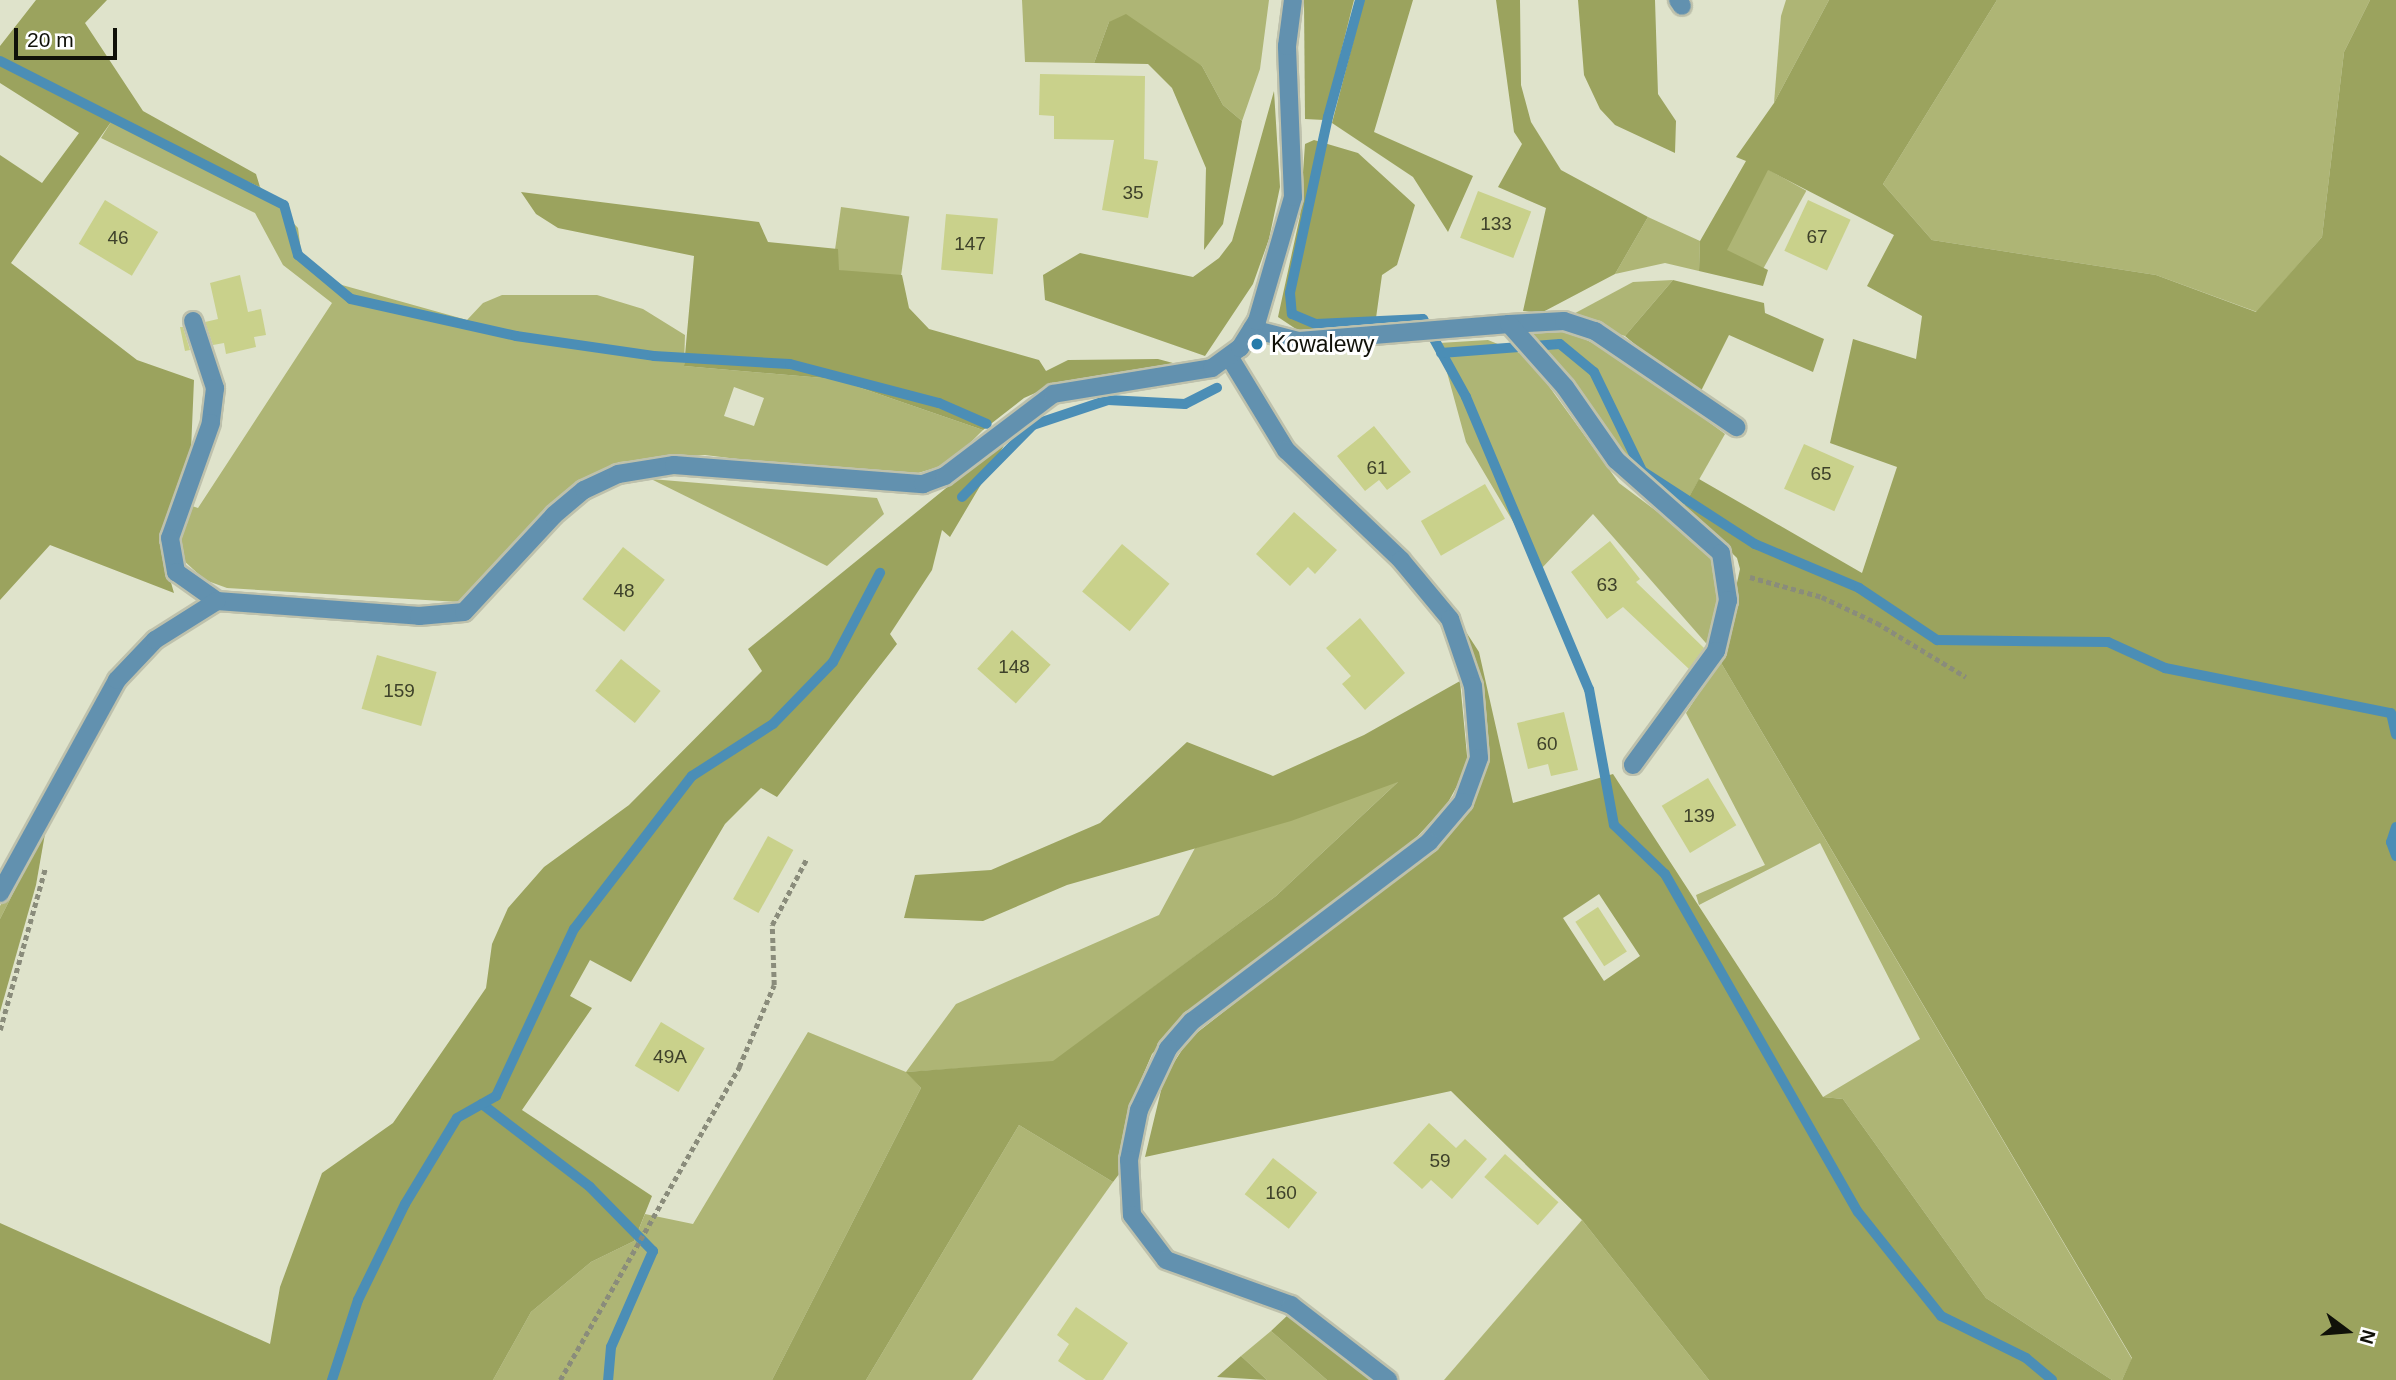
<!DOCTYPE html>
<style>
body{margin:0}
#map{position:relative;width:2396px;height:1380px;overflow:hidden;background:#dfe3cb;font-family:Helvetica,sans-serif}
div>[style]{position:absolute}
[style*='--x']{left:calc(var(--x)*1px);top:calc(var(--y)*1px);width:calc(var(--w)*1px);rotate:calc(var(--a)*1deg)}
.green>*{inset:0;background:#aeb575;transform-origin:0 0}
.forest>*{inset:0;background:#9ba35e}
.stream>*{height:10px;margin:-5px;padding:0 5px;transform-origin:5px;border-radius:5px;background:#4b8eb6}
.building>*{inset:0;background:#c9d18b;transform-origin:0 0}
.path>*{height:4.5px;margin-top:-2.25px;transform-origin:0;background:repeating-linear-gradient(90deg,#8a8c7b 0 5px,transparent 0 8.5px)}
.roads{filter:drop-shadow(2px 0 #bec1ac) drop-shadow(-2px 0 #bec1ac) drop-shadow(0 2px #bec1ac) drop-shadow(0 -2px #bec1ac)}
.lane>*{height:18px;margin:-9px;padding:0 9px;transform-origin:9px;border-radius:9px;background:#6291af}
.street>*{height:18px;margin:-9px;padding:0 9px;transform-origin:9px;border-radius:9px;background:#6291af}
.dots>*{width:19px;height:19px;translate:-50% -50%;box-sizing:border-box;border:4px solid #fff;border-radius:50%}
span{translate:-50% -50%;white-space:nowrap;text-align:center;line-height:1.15;-webkit-text-stroke:6px #fff;paint-order:stroke}
.number-label{font-size:19px;color:#3e412a}
.number-label span{-webkit-text-stroke-width:0}
.poi-label{font-size:23px;color:#101109}
.left{translate:0 -50%;text-align:left}
.north{position:absolute;left:2312px;top:1296px;width:70px;height:70px;-webkit-text-stroke:5px #fff;paint-order:stroke;rotate:106deg;font-size:19px;font-weight:700;line-height:28px;text-align:center;color:#101109}
.north::after{content:'';display:block;margin:auto;width:24px;height:32px;background:#101109;clip-path:polygon(50% 0,100% 100%,50% 72%,0 100%)}
.scale{position:absolute;left:14px;top:28px;width:103px;height:32px;box-sizing:border-box;border:4px solid #101109;border-top:0;padding-left:9px;font-size:21px;line-height:24px;white-space:nowrap;color:#101109;-webkit-text-stroke:5px #fff;paint-order:stroke}
</style>
<div id="map">
<div class="green">
<div style="clip-path:polygon(1022px 0,1269px 0,1260px 69px,1242px 121px,1223px 105px,1202px 66px,1109px 22px,1094px 63px,1025px 62px)"></div>
<div style="clip-path:polygon(1786px 0,1829px 0,1774px 103px,1781px 16px)"></div>
<div style="clip-path:polygon(1997px 0,2370px 0,2344px 52px,2322px 237px,2257px 312px,2156px 275px,1932px 240px,1883px 184px)"></div>
<div style="clip-path:polygon(evenodd,111px 122px,260px 187px,298px 228px,302px 259px,342px 285px,467px 320px,483px 303px,502px 295px,597px 295px,643px 309px,685px 335px,684px 366px,835px 379px,983px 430px,949px 464px,918px 473px,876px 476px,705px 455px,619px 462px,562px 500px,459px 602px,227px 588px,205px 580px,182px 559px,181px 533px,192px 506px,198px 508px,332px 303px,283px 265px,255px 213px,101px 138px,111px 122px,734px 387px,764px 398px,754px 426px,724px 416px,734px 387px)"></div>
<div style="left:1767px;top:169px;width:45px;height:91px;rotate:29deg"></div>
<div style="left:841px;top:207px;width:69px;height:63px;rotate:8deg"></div>
<div style="clip-path:polygon(1648px 217px,1700px 241px,1699px 271px,1665px 263px,1615px 274px)"></div>
<div style="clip-path:polygon(1673px 280px,1625px 336px,1566px 318px,1633px 282px)"></div>
<div style="clip-path:polygon(1565px 329px,1626px 360px,1725px 434px,1684px 506px,1638px 474px,1526px 330px)"></div>
<div style="clip-path:polygon(1488px 340px,1527px 356px,1619px 483px,1711px 552px,1724px 583px,1712px 650px,1593px 514px,1541px 569px,1466px 442px,1439px 343px)"></div>
<div style="clip-path:polygon(651px 479px,877px 498px,884px 514px,827px 566px)"></div>
<div style="clip-path:polygon(1720px 661px,2132px 1359px,2122px 1380px,2112px 1380px,1986px 1298px,1843px 1099px,1823px 1097px,1920px 1039px,1820px 843px,1699px 905px,1696px 895px,1765px 865px,1686px 713px)"></div>
<div style="clip-path:polygon(1399px 781px,1276px 896px,1053px 1062px,907px 1072px,921px 1088px,772px 1380px,493px 1380px,531px 1312px,591px 1262px,634px 1241px,645px 1214px,693px 1224px,808px 1032px,906px 1072px,956px 1004px,1159px 915px,1195px 848px)"></div>
<div style="clip-path:polygon(46px 828px,0 919px,0 906px)"></div>
<div style="clip-path:polygon(1019px 1125px,1113px 1182px,972px 1380px,866px 1380px)"></div>
<div style="clip-path:polygon(1582px 1220px,1709px 1380px,1444px 1380px)"></div>
<div style="clip-path:polygon(1271px 1331px,1327px 1380px,1267px 1380px,1241px 1356px)"></div>
</div>
<div class="forest">
<div style="clip-path:polygon(36px 0,107px 0,85px 23px,143px 111px,256px 174px,260px 187px,111px 122px,11px 263px,137px 360px,194px 380px,191px 450px,159px 541px,174px 593px,50px 545px,0 600px,0 155px,42px 183px,79px 133px,0 83px,0 46px)"></div>
<div style="clip-path:polygon(1304px 0,1354px 0,1324px 120px,1305px 119px)"></div>
<div style="clip-path:polygon(1364px 0,1413px 0,1374px 132px,1473px 176px,1448px 232px,1413px 177px,1332px 123px)"></div>
<div style="clip-path:polygon(1496px 0,1520px 0,1521px 85px,1531px 122px,1561px 170px,1648px 217px,1615px 274px,1541px 313px,1523px 311px,1546px 208px,1498px 187px,1522px 144px,1514px 132px)"></div>
<div style="clip-path:polygon(1578px 0,1655px 0,1658px 94px,1676px 121px,1675px 153px,1615px 125px,1600px 109px,1584px 75px)"></div>
<div style="clip-path:polygon(1829px 0,1997px 0,1883px 184px,1932px 240px,2156px 275px,2256px 312px,2322px 237px,2344px 52px,2370px 0,2396px 0,2396px 1380px,2122px 1380px,2132px 1358px,1720px 661px,1740px 569px,1737px 558px,1684px 506px,1699px 479px,1862px 573px,1897px 467px,1830px 443px,1853px 339px,1916px 359px,1922px 316px,1867px 286px,1894px 235px,1768px 170px,1727px 250px,1768px 270px,1763px 286px,1699px 271px,1700px 241px,1746px 161px,1736px 157px,1774px 103px)"></div>
<div style="clip-path:polygon(1126px 14px,1202px 66px,1223px 105px,1242px 121px,1223px 224px,1204px 250px,1206px 168px,1172px 88px,1148px 64px,1094px 63px,1109px 22px)"></div>
<div style="clip-path:polygon(1274px 91px,1280px 187px,1269px 239px,1253px 284px,1205px 356px,1045px 300px,1043px 275px,1080px 253px,1193px 277px,1219px 258px,1232px 241px)"></div>
<div style="clip-path:polygon(1314px 140px,1358px 153px,1415px 205px,1397px 265px,1382px 275px,1376px 318px,1365px 326px,1299px 331px,1278px 317px,1300px 216px,1305px 144px)"></div>
<div style="clip-path:polygon(521px 192px,759px 222px,768px 242px,838px 249px,839px 270px,902px 275px,909px 308px,929px 329px,1039px 360px,1046px 371px,1068px 360px,1158px 359px,1184px 366px,1060px 382px,1024px 398px,983px 430px,835px 379px,684px 366px,694px 256px,558px 228px,536px 214px)"></div>
<div style="clip-path:polygon(1673px 280px,1764px 303px,1765px 313px,1824px 339px,1813px 372px,1729px 335px,1698px 397px,1625px 336px)"></div>
<div style="clip-path:polygon(1009px 437px,950px 537px,942px 530px,932px 570px,890px 634px,897px 644px,777px 797px,761px 788px,725px 824px,631px 982px,590px 960px,570px 996px,592px 1008px,522px 1110px,652px 1196px,634px 1241px,591px 1262px,531px 1312px,493px 1380px,0 1380px,0 1223px,270px 1344px,280px 1287px,322px 1173px,393px 1123px,486px 988px,492px 944px,508px 908px,544px 867px,629px 805px,762px 671px,748px 649px)"></div>
<div style="clip-path:polygon(evenodd,1457px 618px,1479px 652px,1513px 803px,1613px 774px,1823px 1097px,1843px 1099px,1986px 1298px,2112px 1380px,1709px 1380px,1582px 1220px,1451px 1091px,1145px 1157px,1164px 1078px,1189px 1039px,1435px 846px,1482px 772px,1486px 732px,1478px 675px,1457px 618px,1599px 894px,1640px 956px,1604px 981px,1563px 918px,1599px 894px)"></div>
<div style="clip-path:polygon(1460px 681px,1468px 766px,1446px 806px,1414px 840px,1201px 1004px,1152px 1054px,1132px 1101px,1123px 1169px,1113px 1182px,1019px 1125px,866px 1380px,772px 1380px,921px 1088px,906px 1072px,1053px 1061px,1276px 896px,1398px 782px,1291px 821px,1067px 885px,983px 921px,904px 918px,915px 875px,991px 870px,1100px 823px,1187px 742px,1273px 776px,1364px 735px)"></div>
<div style="clip-path:polygon(46px 828px,36px 885px,0 1012px,0 919px)"></div>
<div style="clip-path:polygon(1290px 1313px,1375px 1380px,1327px 1380px,1271px 1331px)"></div>
<div style="clip-path:polygon(1241px 1356px,1267px 1380px,1217px 1377px)"></div>
</div>
<div class="stream">
<div style="--x:1360;--y:0;--w:121;--a:105.3"></div>
<div style="--x:1328;--y:117;--w:180;--a:102.2"></div>
<div style="--x:1290;--y:293;--w:21;--a:85"></div>
<div style="--x:1292;--y:314;--w:26;--a:23"></div>
<div style="--x:1316;--y:324;--w:107;--a:-2.7"></div>
<div style="--x:1423;--y:319;--w:89;--a:61.1"></div>
<div style="--x:1466;--y:397;--w:317;--a:67.2"></div>
<div style="--x:1589;--y:689;--w:138;--a:79.6"></div>
<div style="--x:1614;--y:825;--w:71;--a:43.9"></div>
<div style="--x:1665;--y:874;--w:389;--a:60.3"></div>
<div style="--x:1858;--y:1212;--w:133;--a:51.4"></div>
<div style="--x:1941;--y:1316;--w:95;--a:26.3"></div>
<div style="--x:2026;--y:1358;--w:34;--a:40"></div>
<div style="--x:0;--y:61;--w:318;--a:26.9"></div>
<div style="--x:284;--y:205;--w:52;--a:74.4"></div>
<div style="--x:298;--y:255;--w:69;--a:39.7"></div>
<div style="--x:351;--y:299;--w:169;--a:12.6"></div>
<div style="--x:516;--y:336;--w:139;--a:8.2"></div>
<div style="--x:654;--y:356;--w:136;--a:3.4"></div>
<div style="--x:790;--y:364;--w:154;--a:14.7"></div>
<div style="--x:939;--y:403;--w:52;--a:23.6"></div>
<div style="--x:1441;--y:353;--w:119;--a:-4.3"></div>
<div style="--x:1560;--y:344;--w:44;--a:39.5"></div>
<div style="--x:1594;--y:372;--w:110;--a:64.1"></div>
<div style="--x:1642;--y:471;--w:135;--a:32.9"></div>
<div style="--x:1755;--y:544;--w:113;--a:22.9"></div>
<div style="--x:1859;--y:588;--w:94;--a:33.7"></div>
<div style="--x:1937;--y:640;--w:171;--a:0.7"></div>
<div style="--x:2108;--y:642;--w:63;--a:24.5"></div>
<div style="--x:2165;--y:668;--w:230;--a:11.3"></div>
<div style="--x:2391;--y:713;--w:22;--a:77"></div>
<div style="--x:962;--y:497;--w:101;--a:-45.4"></div>
<div style="--x:1033;--y:425;--w:79;--a:-18.4"></div>
<div style="--x:1108;--y:400;--w:77;--a:3"></div>
<div style="--x:1185;--y:404;--w:36;--a:-27"></div>
<div style="--x:2396;--y:827;--w:16;--a:108"></div>
<div style="--x:2391;--y:842;--w:15;--a:70"></div>
<div style="--x:482;--y:1104;--w:136;--a:37.5"></div>
<div style="--x:590;--y:1187;--w:90;--a:45.5"></div>
<div style="--x:653;--y:1251;--w:105;--a:113.6"></div>
<div style="--x:611;--y:1347;--w:33;--a:95"></div>
<div style="--x:332;--y:1380;--w:84;--a:-72"></div>
<div style="--x:358;--y:1300;--w:107;--a:-63.9"></div>
<div style="--x:405;--y:1204;--w:100;--a:-58.8"></div>
<div style="--x:457;--y:1118;--w:45;--a:-29.4"></div>
<div style="--x:496;--y:1096;--w:184;--a:-65"></div>
<div style="--x:574;--y:929;--w:193;--a:-52.4"></div>
<div style="--x:692;--y:776;--w:96;--a:-32.7"></div>
<div style="--x:773;--y:724;--w:86;--a:-45.9"></div>
<div style="--x:833;--y:662;--w:101;--a:-62.2"></div>
</div>
<div class="building">
<div style="clip-path:polygon(1040px 74px,1145px 76px,1144px 159px,1158px 161px,1148px 218px,1102px 210px,1114px 140px,1054px 139px,1054px 116px,1039px 115px)"></div>
<div style="left:1478px;top:191px;width:57px;height:50px;rotate:21deg"></div>
<div style="left:105px;top:200px;width:62px;height:51px;rotate:31deg"></div>
<div style="left:1808px;top:200px;width:47px;height:56px;rotate:25deg"></div>
<div style="left:946px;top:214px;width:52px;height:56px;rotate:5deg"></div>
<div style="clip-path:polygon(240px 275px,248px 312px,261px 309px,266px 335px,254px 337px,256px 347px,226px 354px,224px 343px,213px 345px,205px 322px,218px 319px,210px 283px)"></div>
<div style="clip-path:polygon(180px 327px,183px 327px,190px 350px,185px 351px)"></div>
<div style="clip-path:polygon(1374px 426px,1411px 472px,1387px 490px,1379px 480px,1365px 491px,1337px 456px)"></div>
<div style="left:1804px;top:444px;width:55px;height:49px;rotate:24deg"></div>
<div style="left:1485px;top:484px;width:40px;height:74px;rotate:60deg"></div>
<div style="clip-path:polygon(1294px 512px,1337px 550px,1315px 574px,1308px 567px,1290px 586px,1256px 554px)"></div>
<div style="clip-path:polygon(1610px 541px,1640px 579px,1636px 582px,1704px 648px,1689px 669px,1623px 607px,1607px 619px,1571px 572px)"></div>
<div style="left:1122px;top:544px;width:62px;height:62px;rotate:40deg"></div>
<div style="left:623px;top:547px;width:53px;height:66px;rotate:38deg"></div>
<div style="clip-path:polygon(1360px 618px,1405px 673px,1365px 710px,1342px 684px,1351px 676px,1326px 648px)"></div>
<div style="left:1012px;top:630px;width:52px;height:52px;rotate:42deg"></div>
<div style="left:377px;top:655px;width:62px;height:56px;rotate:16deg"></div>
<div style="left:621px;top:659px;width:51px;height:41px;rotate:39deg"></div>
<div style="clip-path:polygon(1564px 712px,1578px 770px,1551px 776px,1548px 764px,1528px 769px,1517px 723px)"></div>
<div style="left:1708px;top:778px;width:55px;height:54px;rotate:59deg"></div>
<div style="left:768px;top:836px;width:29px;height:72px;rotate:29deg"></div>
<div style="left:1598px;top:907px;width:53px;height:27px;rotate:57deg"></div>
<div style="left:661px;top:1022px;width:51px;height:51px;rotate:31deg"></div>
<div style="clip-path:polygon(1429px 1123px,1456px 1148px,1465px 1139px,1487px 1159px,1452px 1199px,1431px 1180px,1422px 1189px,1393px 1163px)"></div>
<div style="left:1505px;top:1154px;width:72px;height:31px;rotate:42deg"></div>
<div style="left:1273px;top:1158px;width:56px;height:46px;rotate:38deg"></div>
<div style="clip-path:polygon(1076px 1307px,1128px 1343px,1103px 1380px,1086px 1380px,1058px 1361px,1069px 1344px,1057px 1335px)"></div>
</div>
<div class="path">
<div style="--x:1750;--y:577;--w:75;--a:15.5"></div>
<div style="--x:1822;--y:597;--w:61;--a:25.3"></div>
<div style="--x:1877;--y:623;--w:104;--a:31.2"></div>
<div style="--x:0;--y:1030;--w:167;--a:-74.4"></div>
<div style="--x:560;--y:1380;--w:361;--a:-60.2"></div>
<div style="--x:739;--y:1067;--w:89;--a:-66.9"></div>
<div style="--x:774;--y:985;--w:60;--a:-91.9"></div>
<div style="--x:772;--y:925;--w:76;--a:-62.4"></div>
</div>
<div class="roads">
<div class="lane">
<div style="--x:1678;--y:0;--w:7;--a:56"></div>
<div style="--x:193;--y:321;--w:71;--a:71.8"></div>
<div style="--x:215;--y:388;--w:35;--a:97"></div>
<div style="--x:211;--y:423;--w:122;--a:109.6"></div>
<div style="--x:170;--y:538;--w:35;--a:80"></div>
<div style="--x:176;--y:572;--w:50;--a:35.3"></div>
<div style="--x:217;--y:601;--w:203;--a:4.2"></div>
<div style="--x:419;--y:616;--w:45;--a:-5.1"></div>
<div style="--x:464;--y:612;--w:132;--a:-47.1"></div>
<div style="--x:554;--y:515;--w:39;--a:-40"></div>
<div style="--x:584;--y:490;--w:38;--a:-25"></div>
<div style="--x:618;--y:474;--w:57;--a:-9.1"></div>
<div style="--x:674;--y:465;--w:250;--a:4.4"></div>
<div style="--x:923;--y:484;--w:23;--a:-20"></div>
<div style="--x:945;--y:476;--w:136;--a:-37.2"></div>
<div style="--x:1053;--y:394;--w:161;--a:-9.3"></div>
<div style="--x:1509;--y:324;--w:55;--a:-3.1"></div>
<div style="--x:1564;--y:321;--w:33;--a:18"></div>
<div style="--x:1595;--y:331;--w:171;--a:34.2"></div>
<div style="--x:1252;--y:329;--w:49;--a:14.3"></div>
<div style="--x:1299;--y:341;--w:211;--a:-4.6"></div>
<div style="--x:1509;--y:324;--w:84;--a:48.4"></div>
<div style="--x:1565;--y:387;--w:89;--a:55.1"></div>
<div style="--x:1616;--y:460;--w:140;--a:41.5"></div>
<div style="--x:1721;--y:553;--w:48;--a:81.5"></div>
<div style="--x:1728;--y:600;--w:52;--a:103.2"></div>
<div style="--x:1716;--y:651;--w:141;--a:126.1"></div>
<div style="--x:1230;--y:358;--w:108;--a:58.7"></div>
<div style="--x:1286;--y:450;--w:159;--a:43.7"></div>
<div style="--x:1401;--y:560;--w:77;--a:50.3"></div>
<div style="--x:1450;--y:619;--w:71;--a:71.1"></div>
<div style="--x:1473;--y:686;--w:72;--a:85.2"></div>
<div style="--x:1479;--y:758;--w:47;--a:110"></div>
<div style="--x:1463;--y:802;--w:52;--a:130.4"></div>
<div style="--x:1429;--y:842;--w:297;--a:142.9"></div>
<div style="--x:1192;--y:1021;--w:37;--a:131"></div>
<div style="--x:1168;--y:1049;--w:68;--a:115.4"></div>
<div style="--x:1139;--y:1110;--w:51;--a:101.3"></div>
<div style="--x:1129;--y:1160;--w:55;--a:86.9"></div>
<div style="--x:1132;--y:1215;--w:56;--a:52.9"></div>
<div style="--x:1166;--y:1260;--w:133;--a:19.8"></div>
<div style="--x:1291;--y:1305;--w:123;--a:37.7"></div>
<div style="--x:0;--y:893;--w:243;--a:-61.2"></div>
<div style="--x:117;--y:680;--w:55;--a:-46.5"></div>
<div style="--x:155;--y:640;--w:73;--a:-32.2"></div>
</div>
<div class="street">
<div style="--x:1212;--y:368;--w:34;--a:-36"></div>
<div style="--x:1240;--y:348;--w:32;--a:-58"></div>
<div style="--x:1257;--y:321;--w:129;--a:-73.8"></div>
<div style="--x:1293;--y:197;--w:151;--a:-92.3"></div>
<div style="--x:1287;--y:46;--w:46;--a:-82.6"></div>
</div>
</div>
<div class="dots">
<div style="left:1257px;top:344px;background:#247baa"></div>
</div>
<div class="number-label">
<span style="left:1133px;top:193px">35</span>
<span style="left:1496px;top:224px">133</span>
<span style="left:1817px;top:237px">67</span>
<span style="left:118px;top:238px">46</span>
<span style="left:970px;top:244px">147</span>
<span style="left:1377px;top:468px">61</span>
<span style="left:1821px;top:474px">65</span>
<span style="left:1607px;top:585px">63</span>
<span style="left:624px;top:591px">48</span>
<span style="left:1014px;top:667px">148</span>
<span style="left:399px;top:691px">159</span>
<span style="left:1547px;top:744px">60</span>
<span style="left:1699px;top:816px">139</span>
<span style="left:670px;top:1057px">49A</span>
<span style="left:1440px;top:1161px">59</span>
<span style="left:1281px;top:1193px">160</span>
</div>
<div class="poi-label">
<span class="left" style="left:1271px;top:344px">Kowalewy</span>
</div>
<div class="north">N</div>
<div class="scale">20 m</div>
</div>
